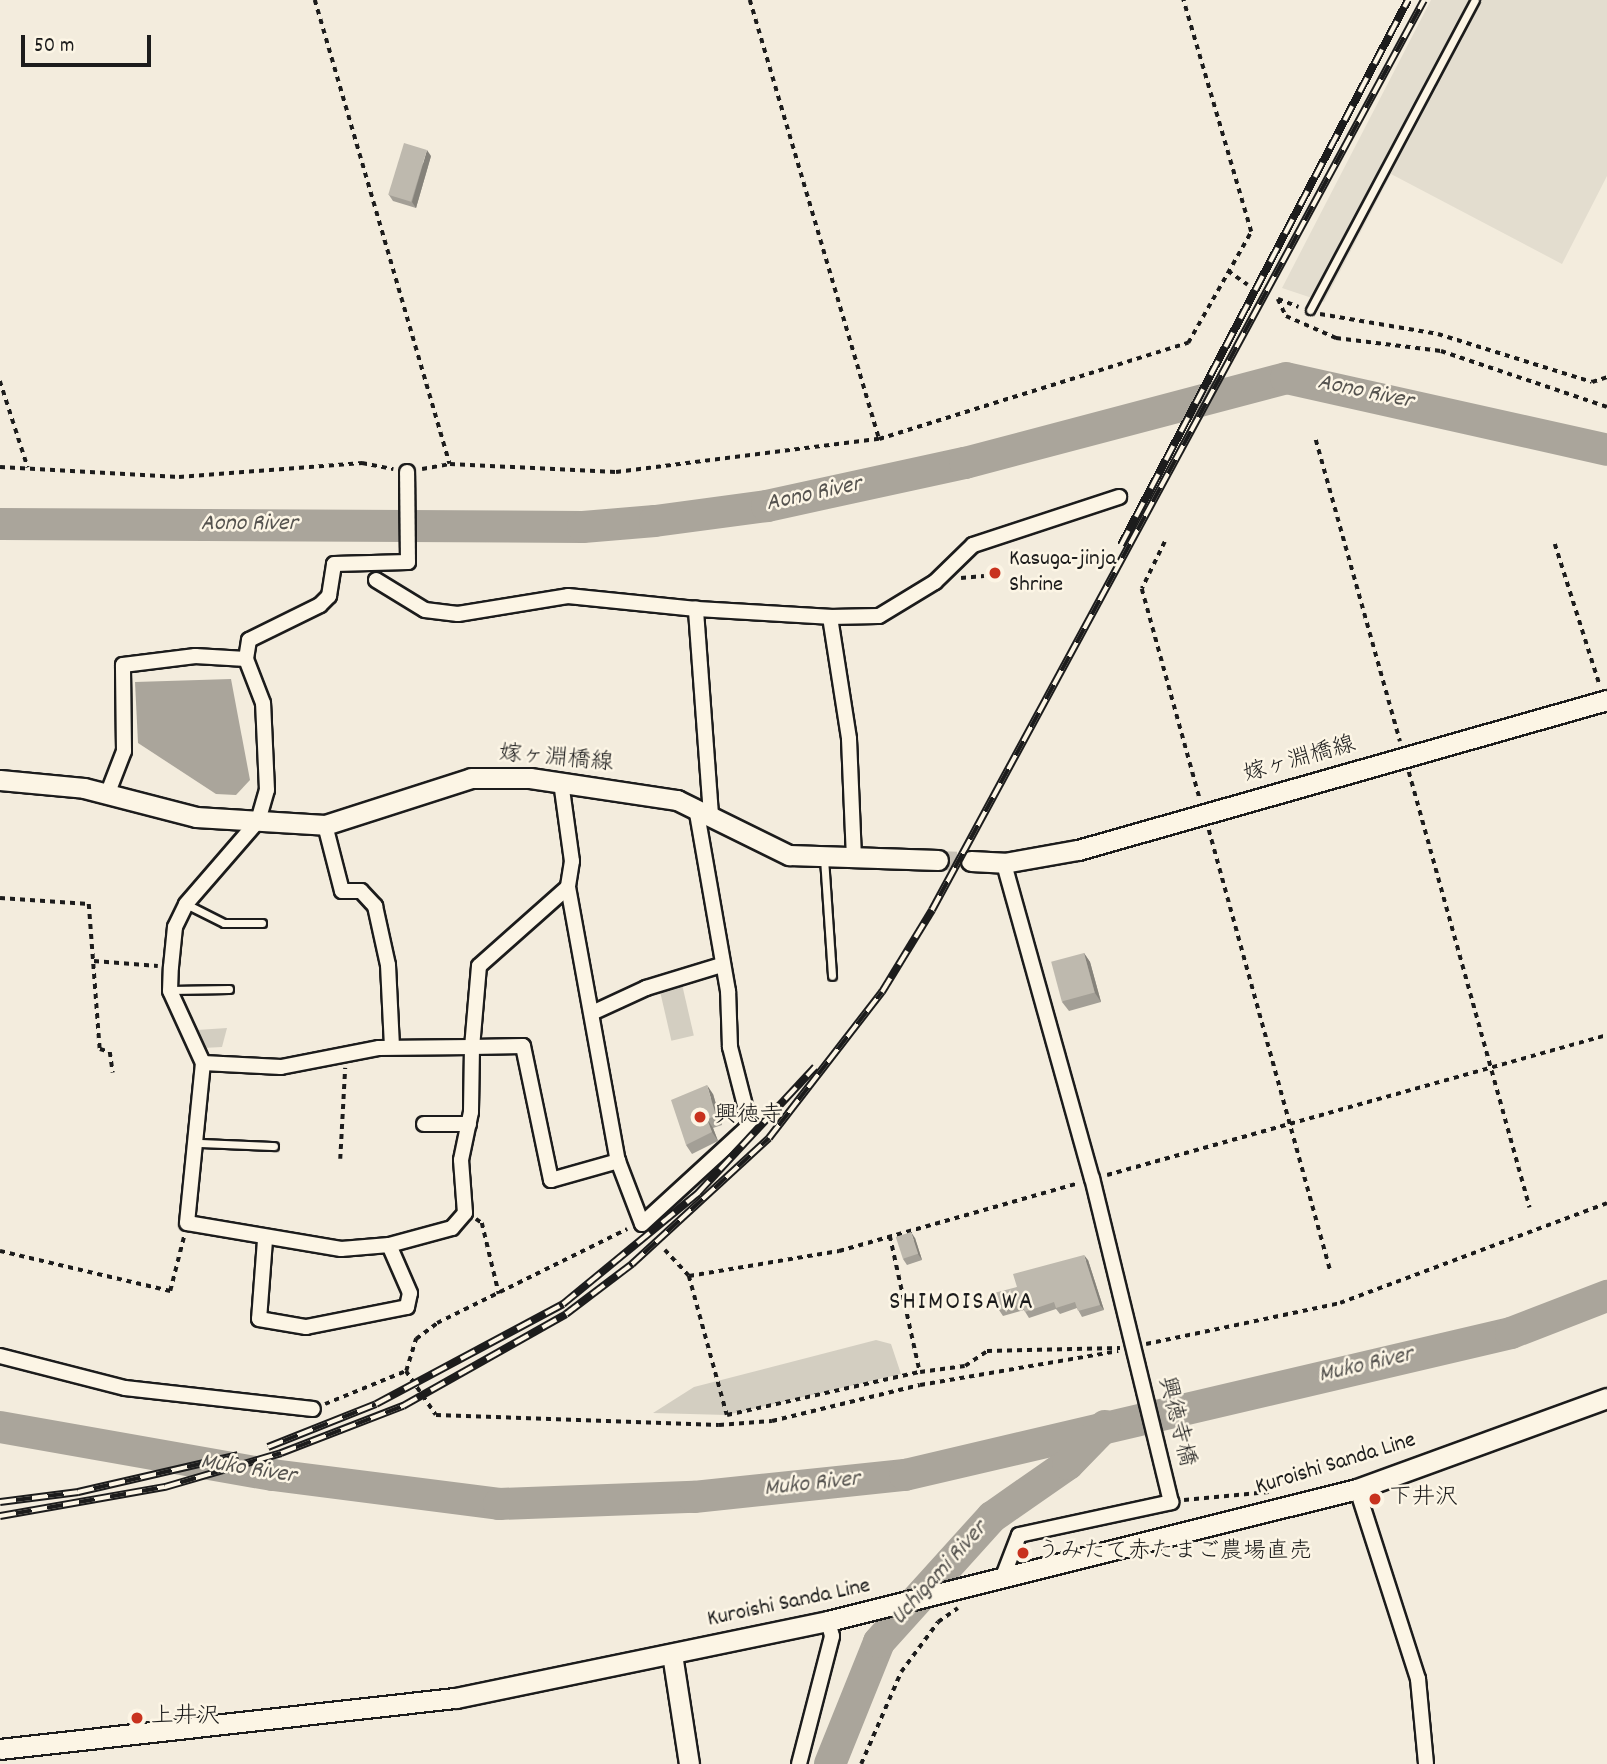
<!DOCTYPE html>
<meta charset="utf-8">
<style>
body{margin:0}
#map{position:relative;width:1607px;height:1764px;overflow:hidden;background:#f3ecdd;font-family:Dekko,"Klee One",sans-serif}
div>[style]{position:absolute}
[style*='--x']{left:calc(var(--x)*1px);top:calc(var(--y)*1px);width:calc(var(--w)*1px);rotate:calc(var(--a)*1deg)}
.built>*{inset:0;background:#e3ddcf}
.green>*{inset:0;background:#d3cec1;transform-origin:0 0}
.water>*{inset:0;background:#aaa59b}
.river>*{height:32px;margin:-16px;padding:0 16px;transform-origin:16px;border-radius:16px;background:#aaa59b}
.secondary-tunnel>*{height:19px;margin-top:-9.5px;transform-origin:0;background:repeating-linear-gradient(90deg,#c8c2b6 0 19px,transparent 0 29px)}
.path>*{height:3.5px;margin-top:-1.75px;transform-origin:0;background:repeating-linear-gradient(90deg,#1c1c1c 0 5px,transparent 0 10px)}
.roads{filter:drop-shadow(2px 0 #1c1c1c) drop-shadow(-2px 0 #1c1c1c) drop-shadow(0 2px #1c1c1c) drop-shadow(0 -2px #1c1c1c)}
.lane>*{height:7px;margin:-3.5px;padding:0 3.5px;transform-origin:3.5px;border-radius:3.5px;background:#fcf5e5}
.street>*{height:14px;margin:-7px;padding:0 7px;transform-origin:7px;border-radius:7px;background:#fcf5e5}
.secondary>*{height:19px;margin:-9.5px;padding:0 9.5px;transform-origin:9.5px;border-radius:9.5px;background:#fcf5e5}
.rail>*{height:8px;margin-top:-4px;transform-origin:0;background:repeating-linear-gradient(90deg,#fcf5e5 0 16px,#1c1c1c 0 32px);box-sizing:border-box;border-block:2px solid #1c1c1c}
.wall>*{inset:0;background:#a39f96}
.shaded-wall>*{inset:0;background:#85827a}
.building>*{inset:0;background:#beb9ae;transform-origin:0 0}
.dots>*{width:19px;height:19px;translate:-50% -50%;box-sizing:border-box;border:4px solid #fcf5e5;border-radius:50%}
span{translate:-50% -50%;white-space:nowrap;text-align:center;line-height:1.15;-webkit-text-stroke:5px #fcf5e5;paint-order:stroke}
.poi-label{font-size:23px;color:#1c1c1c}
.left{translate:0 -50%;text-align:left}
.street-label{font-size:23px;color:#1c1c1c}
.water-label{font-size:24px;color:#55534f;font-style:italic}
.quarter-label{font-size:26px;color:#1c1c1c;letter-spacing:2px}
.scale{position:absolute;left:21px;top:35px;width:130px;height:32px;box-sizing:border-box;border:4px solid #1c1c1c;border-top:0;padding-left:9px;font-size:21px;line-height:24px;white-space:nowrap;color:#1c1c1c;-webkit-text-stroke:5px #fcf5e5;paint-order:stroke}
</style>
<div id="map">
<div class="built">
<div style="clip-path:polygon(1431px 0,1607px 0,1607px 176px,1562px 264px,1391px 174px,1324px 302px,1282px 288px)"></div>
</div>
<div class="green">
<div style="left:681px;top:980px;width:57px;height:23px;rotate:77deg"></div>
<div style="clip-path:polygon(227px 1028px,222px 1047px,203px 1048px,197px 1030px)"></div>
<div style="clip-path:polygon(876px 1340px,891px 1344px,901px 1374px,727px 1415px,653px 1413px,694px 1387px)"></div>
</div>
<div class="water">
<div style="clip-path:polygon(231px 679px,250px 780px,236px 795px,216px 794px,138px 743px,135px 682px)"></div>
</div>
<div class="river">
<div style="--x:0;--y:524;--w:583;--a:0.29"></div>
<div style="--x:583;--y:527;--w:72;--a:-4.8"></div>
<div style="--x:655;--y:521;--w:113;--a:-7.6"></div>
<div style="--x:767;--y:506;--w:203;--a:-12.3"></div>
<div style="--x:965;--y:463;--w:332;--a:-14.8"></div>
<div style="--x:1286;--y:378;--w:329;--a:12.6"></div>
<div style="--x:0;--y:1427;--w:277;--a:10"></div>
<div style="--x:273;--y:1475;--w:228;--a:7.3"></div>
<div style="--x:499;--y:1504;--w:195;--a:-2.1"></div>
<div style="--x:694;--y:1497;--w:212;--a:-6"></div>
<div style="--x:905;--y:1475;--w:622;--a:-13.19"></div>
<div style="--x:1511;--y:1333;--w:103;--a:-21.1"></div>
<div style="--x:830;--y:1764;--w:131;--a:-68.1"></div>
<div style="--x:879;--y:1642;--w:169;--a:-47.9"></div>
<div style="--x:992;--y:1517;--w:93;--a:-34.9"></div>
<div style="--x:1068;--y:1464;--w:53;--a:-45.8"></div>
</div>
<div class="secondary-tunnel">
<div style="--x:938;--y:860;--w:33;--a:2"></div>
</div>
<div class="path">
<div style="--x:315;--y:0;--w:483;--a:73.8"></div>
<div style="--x:750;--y:0;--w:458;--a:73.6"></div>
<div style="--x:1228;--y:271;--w:24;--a:35"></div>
<div style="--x:1278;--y:299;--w:19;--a:65"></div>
<div style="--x:1286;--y:316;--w:55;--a:23.7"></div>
<div style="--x:1336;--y:338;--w:106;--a:7.1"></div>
<div style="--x:1441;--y:351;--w:175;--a:18.6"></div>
<div style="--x:1278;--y:299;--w:22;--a:21"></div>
<div style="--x:1320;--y:314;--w:120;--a:9.6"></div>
<div style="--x:1438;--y:334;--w:161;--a:17.3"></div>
<div style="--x:1592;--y:382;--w:16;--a:-18"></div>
<div style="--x:0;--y:381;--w:91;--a:72.2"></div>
<div style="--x:1316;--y:440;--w:313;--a:74.4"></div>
<div style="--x:0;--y:467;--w:179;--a:3.2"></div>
<div style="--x:179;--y:477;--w:184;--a:-4.4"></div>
<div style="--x:362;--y:463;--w:32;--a:11"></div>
<div style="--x:422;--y:469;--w:28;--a:-10"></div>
<div style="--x:450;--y:464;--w:166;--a:2.8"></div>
<div style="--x:616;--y:472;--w:265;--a:-7.2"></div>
<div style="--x:879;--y:439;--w:324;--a:-17.3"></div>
<div style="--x:1188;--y:343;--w:128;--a:-60.4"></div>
<div style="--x:1251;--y:232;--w:242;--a:-106.3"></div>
<div style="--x:1165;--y:542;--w:52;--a:116.1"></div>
<div style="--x:1142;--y:589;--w:218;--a:74.6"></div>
<div style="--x:1555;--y:544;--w:149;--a:72.4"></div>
<div style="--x:961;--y:578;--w:23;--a:-5"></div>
<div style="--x:1409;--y:772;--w:452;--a:74.5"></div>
<div style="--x:1209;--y:830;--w:456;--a:74.6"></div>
<div style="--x:0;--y:898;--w:89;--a:3.9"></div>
<div style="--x:89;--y:904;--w:145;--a:85.7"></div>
<div style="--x:100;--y:1049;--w:10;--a:17"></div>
<div style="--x:110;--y:1052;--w:21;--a:82"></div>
<div style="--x:94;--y:961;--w:64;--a:4.5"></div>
<div style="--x:340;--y:1159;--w:91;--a:-86.9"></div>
<div style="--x:1107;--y:1175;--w:519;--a:-15.64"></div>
<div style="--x:476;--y:1219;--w:7;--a:34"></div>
<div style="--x:482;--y:1223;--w:73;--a:76.5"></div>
<div style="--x:890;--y:1236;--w:139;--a:77.6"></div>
<div style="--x:920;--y:1372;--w:45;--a:-7.6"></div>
<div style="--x:965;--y:1366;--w:27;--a:-34"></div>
<div style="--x:987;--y:1351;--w:133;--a:-1.3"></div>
<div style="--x:665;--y:1250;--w:35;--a:47"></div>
<div style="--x:689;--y:1276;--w:144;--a:74.7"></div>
<div style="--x:727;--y:1415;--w:198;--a:-12.6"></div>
<div style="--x:0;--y:1251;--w:175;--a:13.2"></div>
<div style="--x:170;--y:1291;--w:57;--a:-75.7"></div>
<div style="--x:689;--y:1276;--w:152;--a:-9.5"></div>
<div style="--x:839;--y:1251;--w:249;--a:-15.8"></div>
<div style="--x:1146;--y:1344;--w:198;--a:-11.9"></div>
<div style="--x:1340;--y:1303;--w:285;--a:-20.5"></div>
<div style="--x:406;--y:1371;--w:53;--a:55.7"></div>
<div style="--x:436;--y:1415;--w:283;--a:2"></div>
<div style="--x:719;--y:1425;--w:53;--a:-4.3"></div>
<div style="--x:772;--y:1421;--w:152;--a:-13.7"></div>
<div style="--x:920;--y:1385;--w:201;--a:-9.7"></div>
<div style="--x:325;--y:1404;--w:87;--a:-22.2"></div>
<div style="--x:406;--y:1371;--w:34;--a:-73"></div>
<div style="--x:416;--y:1339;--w:26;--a:-37"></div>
<div style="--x:437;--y:1323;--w:212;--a:-26.3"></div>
<div style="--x:1184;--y:1500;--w:85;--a:-5.4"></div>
<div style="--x:861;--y:1764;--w:100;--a:-66.5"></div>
<div style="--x:901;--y:1672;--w:62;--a:-53.5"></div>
<div style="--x:938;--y:1622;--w:24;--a:-35"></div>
</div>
<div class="roads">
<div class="lane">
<div style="--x:1310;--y:310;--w:351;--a:-62"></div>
<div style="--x:824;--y:858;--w:118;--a:86.1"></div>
<div style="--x:186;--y:904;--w:42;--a:26.6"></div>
<div style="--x:224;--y:923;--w:38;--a:0"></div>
<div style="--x:171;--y:990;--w:58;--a:-1"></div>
<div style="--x:198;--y:1143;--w:76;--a:2.3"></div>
</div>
<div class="street">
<div style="--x:376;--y:580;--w:57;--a:31.5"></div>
<div style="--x:425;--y:610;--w:33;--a:7"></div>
<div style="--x:458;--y:614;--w:111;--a:-9.3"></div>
<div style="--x:568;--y:596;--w:129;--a:5.8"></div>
<div style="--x:830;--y:617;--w:49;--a:-1.2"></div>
<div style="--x:879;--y:616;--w:66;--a:-31.3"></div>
<div style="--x:935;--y:582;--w:53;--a:-44.2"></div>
<div style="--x:973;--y:545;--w:154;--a:-18.2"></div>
<div style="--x:561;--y:782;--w:80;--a:82.1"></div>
<div style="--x:572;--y:861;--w:26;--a:99"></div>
<div style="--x:568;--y:887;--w:119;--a:138.4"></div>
<div style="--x:479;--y:966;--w:81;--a:94.9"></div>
<div style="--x:472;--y:1047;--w:51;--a:-1.1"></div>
<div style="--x:523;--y:1046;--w:137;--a:78.2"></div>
<div style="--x:551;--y:1180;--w:70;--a:-15.8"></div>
<div style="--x:107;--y:795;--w:47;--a:-68.9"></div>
<div style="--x:124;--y:751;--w:86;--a:-90.7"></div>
<div style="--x:123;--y:665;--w:73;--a:-7.1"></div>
<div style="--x:195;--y:656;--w:51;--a:3.4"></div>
<div style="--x:711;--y:815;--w:207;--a:-94.2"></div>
<div style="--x:696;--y:609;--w:134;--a:3.4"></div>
<div style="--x:830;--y:617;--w:123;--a:81.1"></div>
<div style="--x:849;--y:739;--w:120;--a:87.6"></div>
<div style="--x:325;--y:825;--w:68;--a:75.6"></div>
<div style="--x:342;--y:891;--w:19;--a:0"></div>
<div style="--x:361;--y:891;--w:21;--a:47"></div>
<div style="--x:375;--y:906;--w:60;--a:77.6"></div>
<div style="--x:388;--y:965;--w:82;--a:87.2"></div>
<div style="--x:568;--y:887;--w:279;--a:79.7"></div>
<div style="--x:618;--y:1161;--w:67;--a:69.1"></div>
<div style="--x:642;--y:1224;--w:147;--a:-42.5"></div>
<div style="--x:750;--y:1125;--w:81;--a:-104.4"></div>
<div style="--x:730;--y:1047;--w:56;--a:-92"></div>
<div style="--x:728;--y:991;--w:186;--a:-99.9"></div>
<div style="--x:592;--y:1013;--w:60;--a:-24.8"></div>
<div style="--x:646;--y:988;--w:78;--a:-17"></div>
<div style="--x:472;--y:1047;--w:65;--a:90.9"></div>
<div style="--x:471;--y:1112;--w:49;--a:101.8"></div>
<div style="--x:461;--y:1160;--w:53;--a:85.7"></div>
<div style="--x:465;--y:1213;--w:20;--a:131"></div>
<div style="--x:452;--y:1228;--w:65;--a:164.9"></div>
<div style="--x:389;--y:1245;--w:48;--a:175.2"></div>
<div style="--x:341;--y:1249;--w:156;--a:-170.4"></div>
<div style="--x:187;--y:1223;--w:161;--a:-84.3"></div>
<div style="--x:203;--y:1063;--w:78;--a:2.9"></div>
<div style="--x:281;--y:1067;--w:100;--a:-11"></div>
<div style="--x:379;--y:1048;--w:93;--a:-0.6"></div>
<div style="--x:203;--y:1063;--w:79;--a:-114.6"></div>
<div style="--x:170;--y:991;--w:24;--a:-88"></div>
<div style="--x:171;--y:967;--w:40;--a:-84.3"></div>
<div style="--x:175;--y:927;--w:25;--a:-64"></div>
<div style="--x:186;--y:904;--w:110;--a:-49.1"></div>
<div style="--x:258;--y:821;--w:32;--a:-74"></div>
<div style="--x:267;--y:790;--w:87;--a:-92.6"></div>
<div style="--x:263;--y:703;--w:47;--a:-111.1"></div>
<div style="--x:246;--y:659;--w:19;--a:-81"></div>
<div style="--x:249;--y:640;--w:79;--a:-26.2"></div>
<div style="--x:320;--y:605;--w:13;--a:-45"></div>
<div style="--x:329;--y:596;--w:32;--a:-81"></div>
<div style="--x:334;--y:564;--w:74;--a:-1.5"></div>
<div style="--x:408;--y:562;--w:90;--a:-90.6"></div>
<div style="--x:424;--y:1124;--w:45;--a:0"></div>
<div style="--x:265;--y:1240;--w:79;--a:94.3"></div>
<div style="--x:259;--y:1319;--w:48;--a:9.7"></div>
<div style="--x:306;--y:1327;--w:103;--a:-11.2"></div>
<div style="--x:407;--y:1307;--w:14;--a:-78"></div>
<div style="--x:410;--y:1293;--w:52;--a:-113.6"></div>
<div style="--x:0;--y:1356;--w:129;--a:14.4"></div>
<div style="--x:125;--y:1388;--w:189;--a:6.4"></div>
<div style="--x:1357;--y:1489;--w:200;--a:72.2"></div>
<div style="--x:1418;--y:1679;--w:85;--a:84.6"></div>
<div style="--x:1002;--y:1579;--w:47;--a:-68.9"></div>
<div style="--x:1019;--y:1535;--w:156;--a:-12.2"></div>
<div style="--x:1171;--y:1502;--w:333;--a:-103.7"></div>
<div style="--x:1092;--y:1179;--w:328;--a:-105.6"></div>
<div style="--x:799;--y:1764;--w:132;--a:-75.5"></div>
<div style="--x:832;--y:1636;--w:16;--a:-105"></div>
</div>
<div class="secondary">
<div style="--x:0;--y:780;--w:84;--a:5.4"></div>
<div style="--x:84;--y:788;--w:116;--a:14.5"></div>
<div style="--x:196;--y:817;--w:129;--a:3.5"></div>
<div style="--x:325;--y:825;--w:153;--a:-17.8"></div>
<div style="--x:471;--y:778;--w:59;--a:0"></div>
<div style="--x:530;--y:778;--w:149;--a:8.5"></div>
<div style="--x:677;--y:800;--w:125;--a:26.2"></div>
<div style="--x:789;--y:855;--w:149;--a:1.9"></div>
<div style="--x:971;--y:861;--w:33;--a:3"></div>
<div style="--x:1004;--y:863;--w:75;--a:-10"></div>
<div style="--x:1078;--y:850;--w:550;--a:-15.83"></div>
<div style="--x:672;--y:1654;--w:111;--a:81.2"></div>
<div style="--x:0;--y:1749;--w:459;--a:-6.4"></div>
<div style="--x:456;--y:1698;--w:380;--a:-11.7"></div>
<div style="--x:828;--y:1621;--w:545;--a:-14.01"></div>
<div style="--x:1357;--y:1489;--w:266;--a:-20"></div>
</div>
</div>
<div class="rail">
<div style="--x:1121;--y:545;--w:616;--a:-62.23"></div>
<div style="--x:268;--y:1447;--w:116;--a:-21.7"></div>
<div style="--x:376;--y:1404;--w:212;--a:-28.1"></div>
<div style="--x:563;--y:1304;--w:175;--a:-39.4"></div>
<div style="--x:698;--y:1193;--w:172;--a:-47.1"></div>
<div style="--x:0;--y:1502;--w:79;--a:-7.3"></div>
<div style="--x:78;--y:1492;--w:164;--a:-13"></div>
<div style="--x:0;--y:1516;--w:168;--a:-10"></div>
<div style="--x:165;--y:1487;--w:121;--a:-16.3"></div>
<div style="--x:281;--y:1453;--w:131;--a:-21.1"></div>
<div style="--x:403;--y:1406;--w:187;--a:-29.4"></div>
<div style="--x:566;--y:1314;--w:83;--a:-37.1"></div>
<div style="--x:632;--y:1264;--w:186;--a:-42.6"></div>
<div style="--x:769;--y:1138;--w:185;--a:-52.3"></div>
<div style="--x:882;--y:992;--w:96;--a:-58.6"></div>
<div style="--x:932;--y:910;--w:1034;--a:-61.6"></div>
</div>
<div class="wall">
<div style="clip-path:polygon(431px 156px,416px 208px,393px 201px,389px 195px)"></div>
<div style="clip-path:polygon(1084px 953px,1090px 962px,1101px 1002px,1069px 1011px,1062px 1002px)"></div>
<div style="clip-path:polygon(713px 1094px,722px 1125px,713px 1128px,718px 1141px,692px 1154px,686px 1145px)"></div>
<div style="clip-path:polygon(915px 1238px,922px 1260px,907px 1265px,903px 1259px)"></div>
<div style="clip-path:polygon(1088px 1260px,1104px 1310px,1082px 1317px,1077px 1308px,1060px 1314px,1056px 1309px,1029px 1318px,1024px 1310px,1003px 1316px,999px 1310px,1017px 1287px)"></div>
</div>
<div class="shaded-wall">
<div style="clip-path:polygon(427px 150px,431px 156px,416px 208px,412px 202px)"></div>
<div style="clip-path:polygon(1084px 953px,1090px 962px,1101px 1002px,1095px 993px)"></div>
<div style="clip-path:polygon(707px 1085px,713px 1094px,722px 1125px,716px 1116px)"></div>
<div style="clip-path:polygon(707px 1119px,713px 1128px,718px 1141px,712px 1132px)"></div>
<div style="clip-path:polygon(911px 1232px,915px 1238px,922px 1260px,918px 1254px)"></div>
<div style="clip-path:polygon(1084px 1255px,1088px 1260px,1104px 1310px,1100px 1305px)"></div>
</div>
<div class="building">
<div style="left:404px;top:143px;width:24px;height:54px;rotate:17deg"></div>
<div style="left:1084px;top:953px;width:41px;height:34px;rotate:75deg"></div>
<div style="clip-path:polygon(707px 1085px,716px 1116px,707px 1119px,712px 1132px,686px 1145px,671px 1100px)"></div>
<div style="left:911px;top:1232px;width:23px;height:16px;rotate:72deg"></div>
<div style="clip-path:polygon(1084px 1255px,1100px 1305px,1078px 1311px,1075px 1302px,1056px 1308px,1054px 1302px,1025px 1312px,1022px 1304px,999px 1310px,994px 1293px,1017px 1287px,1013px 1274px)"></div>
</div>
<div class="dots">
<div style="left:995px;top:573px;background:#c8321e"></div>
<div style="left:700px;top:1117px;background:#c8321e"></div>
<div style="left:1375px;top:1499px;background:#c8321e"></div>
<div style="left:1023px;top:1553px;background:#c8321e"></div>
<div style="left:137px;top:1718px;background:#c8321e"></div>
</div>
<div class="poi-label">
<span class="left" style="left:1009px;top:573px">Kasuga-jinja<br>Shrine</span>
<span class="left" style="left:714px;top:1117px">興徳寺</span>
<span class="left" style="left:1389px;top:1499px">下井沢</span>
<span class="left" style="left:1037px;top:1553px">うみたて赤たまご農場直売</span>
<span class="left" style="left:151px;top:1718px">上井沢</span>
</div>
<div class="street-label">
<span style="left:556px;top:760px;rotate:5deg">嫁ヶ淵橋線</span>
<span style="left:1300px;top:761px;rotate:-16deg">嫁ヶ淵橋線</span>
<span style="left:1175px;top:1422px;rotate:76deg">興徳寺橋</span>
<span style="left:1336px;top:1465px;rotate:-17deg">Kuroishi Sanda Line</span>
<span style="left:789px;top:1604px;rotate:-12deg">Kuroishi Sanda Line</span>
</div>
<div class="water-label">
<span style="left:1365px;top:393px;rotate:12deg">Aono River</span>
<span style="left:814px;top:495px;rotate:-12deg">Aono River</span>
<span style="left:249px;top:525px">Aono River</span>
<span style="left:1366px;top:1366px;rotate:-13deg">Muko River</span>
<span style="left:248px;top:1470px;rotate:9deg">Muko River</span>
<span style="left:812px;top:1485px;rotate:-6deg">Muko River</span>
<span style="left:940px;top:1574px;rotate:-48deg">Uchigami River</span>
</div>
<div class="quarter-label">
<span style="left:962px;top:1303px">SHIMOISAWA</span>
</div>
<div class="scale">50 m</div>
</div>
